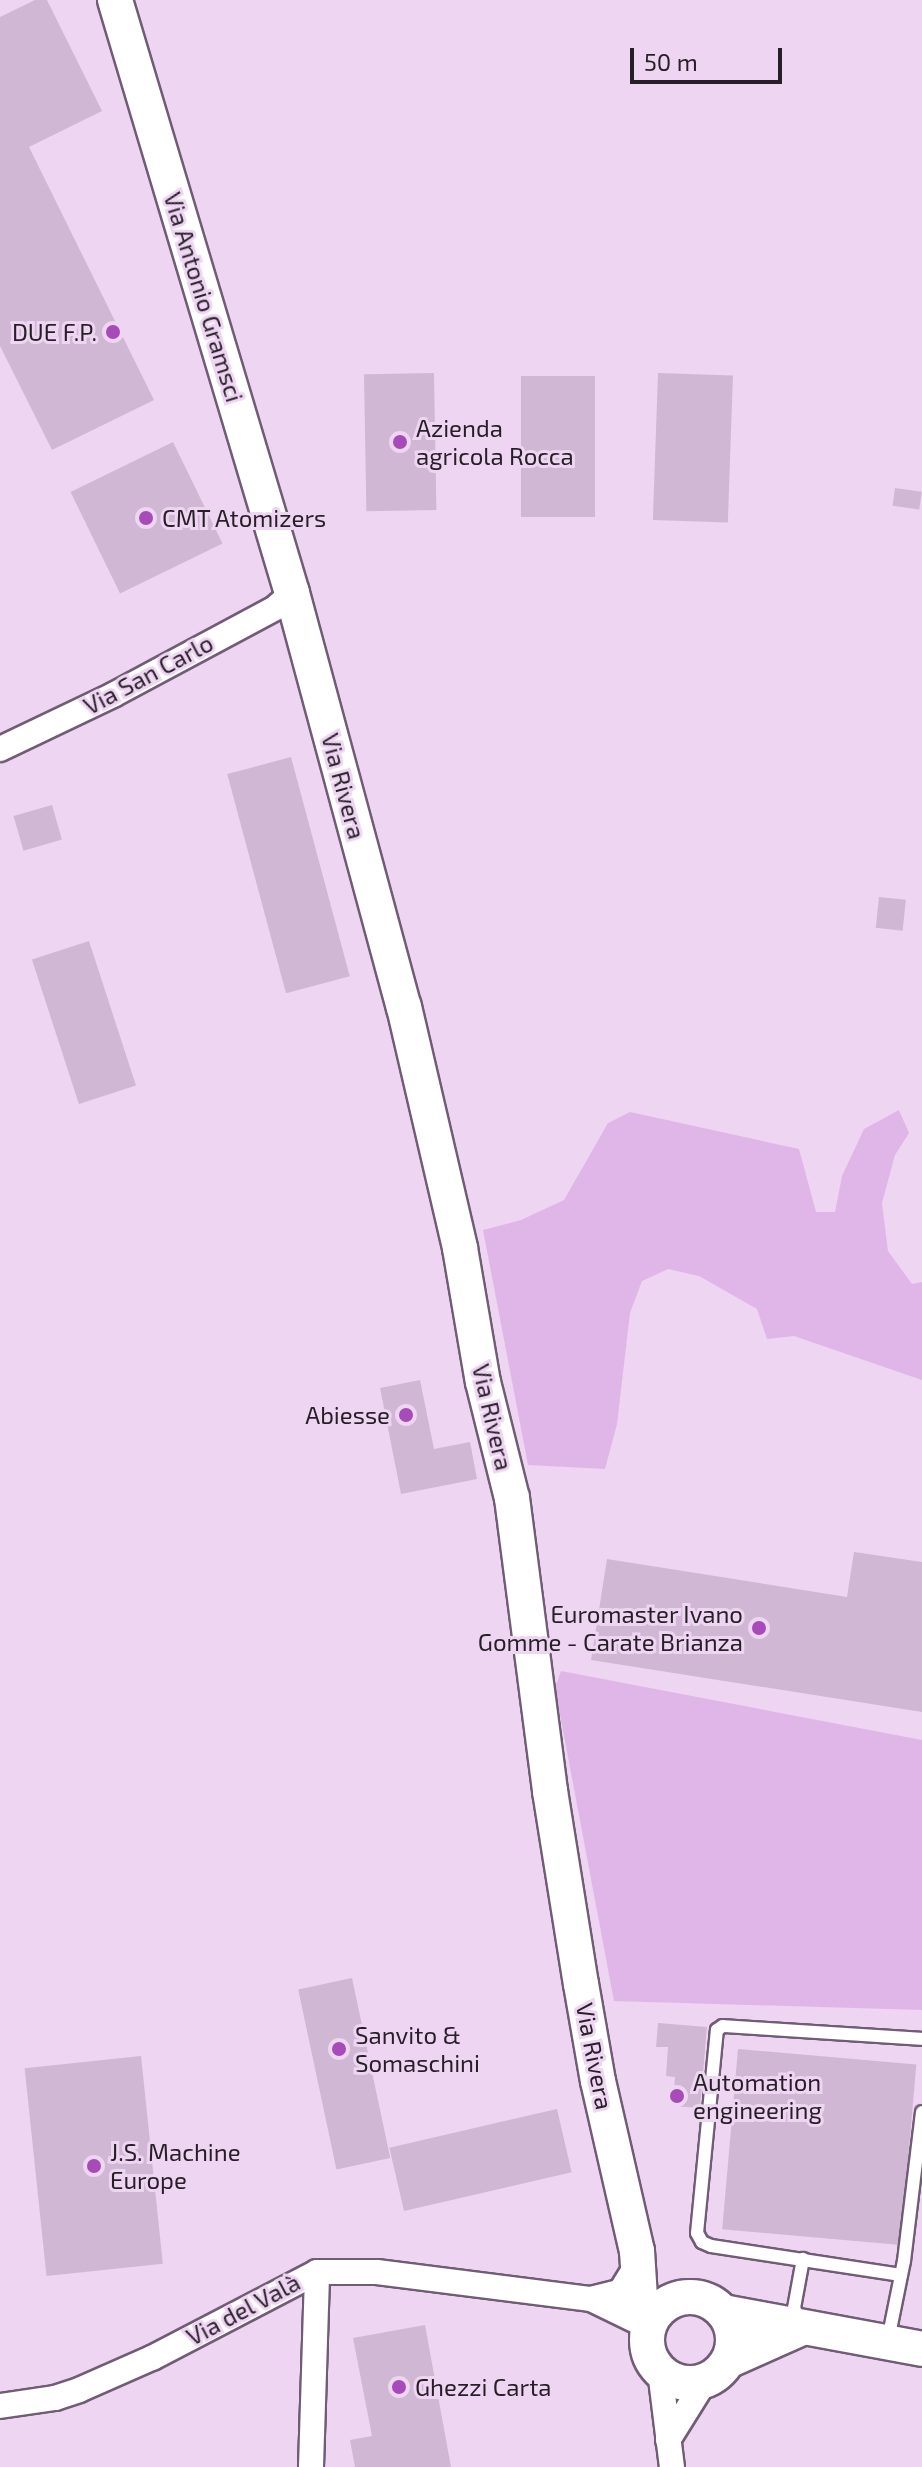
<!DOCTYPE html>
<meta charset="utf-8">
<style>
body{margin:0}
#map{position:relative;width:922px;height:2467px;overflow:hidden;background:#eed5f2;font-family:"Exo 2",sans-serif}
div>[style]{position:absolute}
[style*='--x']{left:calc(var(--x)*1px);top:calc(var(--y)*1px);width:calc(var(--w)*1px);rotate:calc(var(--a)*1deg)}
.green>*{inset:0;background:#e0b6e8}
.building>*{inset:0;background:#d0b8d4;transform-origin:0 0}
.roads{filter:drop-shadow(2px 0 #715c75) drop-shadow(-2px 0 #715c75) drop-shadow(0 2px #715c75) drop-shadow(0 -2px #715c75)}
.lane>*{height:12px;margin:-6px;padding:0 6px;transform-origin:6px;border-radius:6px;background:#fff}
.street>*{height:24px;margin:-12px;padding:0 12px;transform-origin:12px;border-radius:12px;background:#fff}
.secondary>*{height:34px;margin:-17px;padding:0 17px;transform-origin:17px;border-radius:17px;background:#fff}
.secondary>.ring{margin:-17px;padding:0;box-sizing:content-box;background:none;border:34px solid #fff;border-radius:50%}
.dots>*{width:22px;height:22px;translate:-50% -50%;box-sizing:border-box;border:4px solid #eed5f2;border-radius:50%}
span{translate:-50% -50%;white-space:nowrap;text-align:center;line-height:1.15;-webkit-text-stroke:6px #eed5f2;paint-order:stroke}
.street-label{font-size:24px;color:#271e28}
.poi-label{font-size:24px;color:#271e28}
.right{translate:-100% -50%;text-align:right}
.left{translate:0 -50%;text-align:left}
.scale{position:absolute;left:630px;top:48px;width:152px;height:36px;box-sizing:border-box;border:4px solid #271e28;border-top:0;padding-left:10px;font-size:24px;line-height:28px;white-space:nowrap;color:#271e28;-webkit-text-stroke:6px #eed5f2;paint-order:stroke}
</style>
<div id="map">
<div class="green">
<div style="clip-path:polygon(899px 1110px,909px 1133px,895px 1155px,882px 1203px,888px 1251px,912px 1284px,922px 1282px,922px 1380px,794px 1336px,767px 1339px,757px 1309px,699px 1276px,668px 1269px,642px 1281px,630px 1313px,617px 1424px,605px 1469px,528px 1465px,483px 1230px,521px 1220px,564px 1200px,608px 1123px,630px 1112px,799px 1149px,816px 1212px,835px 1212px,842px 1176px,864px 1129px)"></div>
<div style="clip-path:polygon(561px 1671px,922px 1740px,922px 2010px,614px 2001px,555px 1688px)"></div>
</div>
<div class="building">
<div style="clip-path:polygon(35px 0,47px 0,102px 111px,29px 147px,154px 400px,52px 450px,0 346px,0 17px)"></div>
<div style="left:434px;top:373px;width:137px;height:70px;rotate:89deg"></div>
<div style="left:658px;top:373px;width:75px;height:147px;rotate:2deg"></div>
<div style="left:521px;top:376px;width:74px;height:141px"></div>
<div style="left:173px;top:442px;width:113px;height:114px;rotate:64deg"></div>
<div style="left:895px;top:488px;width:27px;height:18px;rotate:8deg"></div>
<div style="left:291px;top:757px;width:227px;height:66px;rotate:75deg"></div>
<div style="left:52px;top:805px;width:36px;height:40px;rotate:74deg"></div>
<div style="left:879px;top:897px;width:27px;height:31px;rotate:6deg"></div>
<div style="left:89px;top:941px;width:152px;height:60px;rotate:72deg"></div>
<div style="clip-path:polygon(420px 1380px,434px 1449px,470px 1442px,477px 1479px,401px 1494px,380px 1388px)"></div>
<div style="clip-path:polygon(854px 1552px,922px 1562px,922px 1712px,591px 1660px,607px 1559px,847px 1597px)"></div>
<div style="left:352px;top:1978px;width:184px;height:55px;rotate:78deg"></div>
<div style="clip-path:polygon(658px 2023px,707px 2027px,700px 2108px,673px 2106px,675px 2077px,666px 2076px,668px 2047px,656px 2047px)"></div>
<div style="left:738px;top:2049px;width:179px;height:181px;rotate:5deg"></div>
<div style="left:141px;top:2056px;width:209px;height:117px;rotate:84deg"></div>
<div style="left:557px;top:2109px;width:65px;height:172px;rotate:77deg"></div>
<div style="clip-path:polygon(425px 2325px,451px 2467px,355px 2467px,350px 2440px,372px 2436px,353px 2338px)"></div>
</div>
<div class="roads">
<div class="lane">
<div style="--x:901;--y:2275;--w:192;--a:-171.3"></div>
<div style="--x:711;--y:2246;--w:10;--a:-156"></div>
<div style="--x:702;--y:2242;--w:10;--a:-119"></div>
<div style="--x:697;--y:2233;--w:204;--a:-84.4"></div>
<div style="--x:717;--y:2030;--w:7;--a:-34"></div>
<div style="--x:723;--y:2026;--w:199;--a:3.7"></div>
<div style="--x:800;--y:2321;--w:14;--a:-115"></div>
<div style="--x:794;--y:2308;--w:50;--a:-79.6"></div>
<div style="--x:888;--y:2340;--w:81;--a:-78.6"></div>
<div style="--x:904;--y:2261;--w:150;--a:-83.1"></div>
</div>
<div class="street">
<div style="--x:0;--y:749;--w:125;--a:-25.5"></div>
<div style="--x:113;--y:695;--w:184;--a:-28.2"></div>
<div style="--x:275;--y:608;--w:23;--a:-41"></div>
<div style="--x:591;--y:2299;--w:64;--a:25.8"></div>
<div style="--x:660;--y:2371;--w:97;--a:82.9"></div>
<div style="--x:0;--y:2406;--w:56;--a:-8.3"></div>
<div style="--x:55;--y:2398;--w:25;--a:-18"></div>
<div style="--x:79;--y:2390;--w:80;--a:-23.7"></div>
<div style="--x:152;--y:2358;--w:186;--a:-27.5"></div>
<div style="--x:317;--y:2272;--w:60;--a:0"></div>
<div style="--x:377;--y:2272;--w:216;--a:7.2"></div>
<div style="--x:591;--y:2299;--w:30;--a:-14"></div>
<div style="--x:620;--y:2292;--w:34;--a:-58"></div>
<div style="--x:668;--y:2440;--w:70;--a:-57.9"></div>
<div style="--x:311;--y:2467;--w:195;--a:-88.2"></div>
</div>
<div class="secondary">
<div style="--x:115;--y:0;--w:619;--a:73.38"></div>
<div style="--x:292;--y:593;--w:429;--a:74.9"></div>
<div style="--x:404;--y:1007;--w:247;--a:76.9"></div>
<div style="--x:460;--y:1248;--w:136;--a:80.3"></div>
<div style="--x:483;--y:1382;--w:120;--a:76"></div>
<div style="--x:512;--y:1498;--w:295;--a:82.6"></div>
<div style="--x:550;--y:1791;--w:195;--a:80.9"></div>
<div style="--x:581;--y:1984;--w:98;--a:80.1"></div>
<div style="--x:598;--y:2081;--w:174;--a:77.1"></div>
<div style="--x:637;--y:2251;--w:46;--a:86.3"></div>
<div style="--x:640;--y:2297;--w:26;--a:65"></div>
<div class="ring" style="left:647px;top:2297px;width:52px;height:52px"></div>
<div style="--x:723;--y:2312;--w:202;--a:10.5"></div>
<div style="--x:728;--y:2361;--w:81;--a:-24"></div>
</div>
</div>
<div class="dots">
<div style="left:113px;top:332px;background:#a64bb7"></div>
<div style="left:400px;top:442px;background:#a64bb7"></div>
<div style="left:146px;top:518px;background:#a64bb7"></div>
<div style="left:406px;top:1415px;background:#a64bb7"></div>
<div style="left:759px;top:1628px;background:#a64bb7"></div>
<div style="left:339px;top:2049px;background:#a64bb7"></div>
<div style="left:677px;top:2096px;background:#a64bb7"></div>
<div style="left:94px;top:2166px;background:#a64bb7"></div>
<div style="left:399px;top:2387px;background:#a64bb7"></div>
</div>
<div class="street-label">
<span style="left:204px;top:297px;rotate:73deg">Via Antonio Gramsci</span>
<span style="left:148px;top:674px;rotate:-28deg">Via San Carlo</span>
<span style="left:344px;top:786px;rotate:75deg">Via Rivera</span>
<span style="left:493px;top:1417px;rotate:77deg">Via Rivera</span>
<span style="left:595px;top:2056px;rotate:79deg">Via Rivera</span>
<span style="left:243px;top:2309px;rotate:-28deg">Via del Valà</span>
</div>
<div class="poi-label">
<span class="right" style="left:97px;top:332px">DUE F.P.</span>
<span class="left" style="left:416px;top:442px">Azienda<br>agricola Rocca</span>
<span class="left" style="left:162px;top:518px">CMT Atomizers</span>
<span class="right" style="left:390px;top:1415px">Abiesse</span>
<span class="right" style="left:743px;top:1628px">Euromaster Ivano<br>Gomme - Carate Brianza</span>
<span class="left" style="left:355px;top:2049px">Sanvito &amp;<br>Somaschini</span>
<span class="left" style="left:693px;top:2096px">Automation<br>engineering</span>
<span class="left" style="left:110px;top:2166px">J.S. Machine<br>Europe</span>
<span class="left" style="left:415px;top:2387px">Ghezzi Carta</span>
</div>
<div class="scale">50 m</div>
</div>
